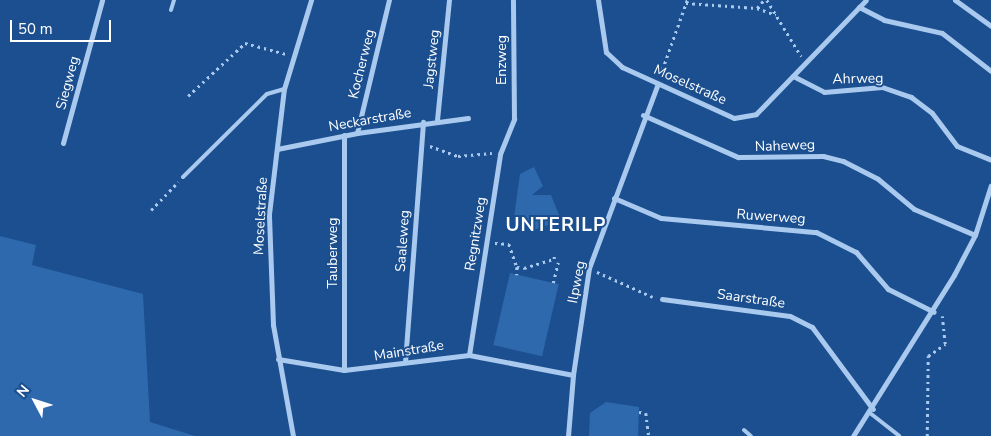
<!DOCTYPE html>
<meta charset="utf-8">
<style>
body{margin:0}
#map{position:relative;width:991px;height:436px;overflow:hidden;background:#1b4f8f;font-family:"Nunito Sans",sans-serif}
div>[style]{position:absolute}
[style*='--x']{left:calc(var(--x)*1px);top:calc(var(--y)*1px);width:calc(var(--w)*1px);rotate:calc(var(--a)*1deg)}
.green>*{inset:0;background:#2e69ad;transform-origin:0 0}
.path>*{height:2.5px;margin-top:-1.25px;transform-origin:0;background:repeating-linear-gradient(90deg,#a9c9ee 0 2.5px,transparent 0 6.5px)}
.service>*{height:4px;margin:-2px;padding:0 2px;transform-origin:2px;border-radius:2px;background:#a9c9ee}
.minor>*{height:5px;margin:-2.5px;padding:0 2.5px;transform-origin:2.5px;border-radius:2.5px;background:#a9c9ee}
span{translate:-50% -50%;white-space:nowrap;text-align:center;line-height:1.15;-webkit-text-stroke:4px #1b4f8f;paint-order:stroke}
.street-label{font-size:14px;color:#fff}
.district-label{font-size:19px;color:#fff;font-weight:700;letter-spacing:1px}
.north{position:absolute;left:10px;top:376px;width:50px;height:50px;-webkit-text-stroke:4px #1b4f8f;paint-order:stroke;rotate:310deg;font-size:14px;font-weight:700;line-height:20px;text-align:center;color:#fff}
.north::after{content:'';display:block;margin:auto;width:18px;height:22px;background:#fff;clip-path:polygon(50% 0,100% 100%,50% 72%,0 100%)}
.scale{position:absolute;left:10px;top:20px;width:101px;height:22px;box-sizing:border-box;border:2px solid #fff;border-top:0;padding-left:6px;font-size:15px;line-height:18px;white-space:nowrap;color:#fff;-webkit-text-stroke:4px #1b4f8f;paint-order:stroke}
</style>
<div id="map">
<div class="green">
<div style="clip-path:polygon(534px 167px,543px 186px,532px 195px,551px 195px,559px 215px,552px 224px,533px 230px,514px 217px,520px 174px)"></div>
<div style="clip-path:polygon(0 236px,36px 245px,32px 265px,143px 294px,150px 422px,195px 436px,0 436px)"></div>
<div style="left:510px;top:273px;width:50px;height:74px;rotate:13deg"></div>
<div style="clip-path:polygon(606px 402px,639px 407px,638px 436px,589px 436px,590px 413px)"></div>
</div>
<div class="path">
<div style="--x:767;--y:0;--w:66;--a:58.7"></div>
<div style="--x:686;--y:3;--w:71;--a:4"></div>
<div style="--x:757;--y:8;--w:20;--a:20"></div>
<div style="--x:757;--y:8;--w:11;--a:-49"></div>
<div style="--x:660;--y:76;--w:81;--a:-70.4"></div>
<div style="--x:188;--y:96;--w:78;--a:-42.9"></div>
<div style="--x:245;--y:43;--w:42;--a:15"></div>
<div style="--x:430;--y:146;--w:30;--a:20"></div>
<div style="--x:458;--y:156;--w:34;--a:-5"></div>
<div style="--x:151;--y:210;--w:39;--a:-46"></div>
<div style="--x:495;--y:243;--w:14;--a:4"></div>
<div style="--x:509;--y:244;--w:24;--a:71"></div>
<div style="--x:517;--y:267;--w:7;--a:8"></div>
<div style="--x:524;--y:268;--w:31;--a:-17"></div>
<div style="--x:554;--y:259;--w:5;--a:-90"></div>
<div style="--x:517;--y:267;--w:8;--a:90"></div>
<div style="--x:597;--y:272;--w:61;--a:24.1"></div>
<div style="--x:553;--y:283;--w:21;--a:-76"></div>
<div style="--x:639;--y:412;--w:7;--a:8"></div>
<div style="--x:646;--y:413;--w:23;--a:83"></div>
<div style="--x:927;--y:436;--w:80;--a:-89.3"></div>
<div style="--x:928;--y:356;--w:21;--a:-35"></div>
<div style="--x:945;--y:344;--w:28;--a:-96"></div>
</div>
<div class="service">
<div style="--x:171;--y:10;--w:10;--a:-73"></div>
<div style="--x:183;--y:177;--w:118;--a:-44.7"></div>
<div style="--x:267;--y:94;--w:18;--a:-16"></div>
<div style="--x:870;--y:413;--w:37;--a:38"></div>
<div style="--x:744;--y:430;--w:9;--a:41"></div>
</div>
<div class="minor">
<div style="--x:598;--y:0;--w:53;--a:81.3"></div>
<div style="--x:606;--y:52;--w:22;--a:43"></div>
<div style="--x:622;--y:67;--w:123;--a:24.5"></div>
<div style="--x:734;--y:118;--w:22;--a:-10"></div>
<div style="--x:756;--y:114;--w:158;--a:-46"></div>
<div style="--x:955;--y:0;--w:44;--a:35.8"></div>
<div style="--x:859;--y:7;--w:28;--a:27"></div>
<div style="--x:884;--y:20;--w:59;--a:12.6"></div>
<div style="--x:942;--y:33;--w:62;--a:37.8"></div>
<div style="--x:793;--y:76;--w:35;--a:27"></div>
<div style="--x:824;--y:92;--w:58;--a:-4.9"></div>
<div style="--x:882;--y:87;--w:31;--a:19"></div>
<div style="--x:911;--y:97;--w:26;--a:37"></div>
<div style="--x:932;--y:113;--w:41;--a:52.9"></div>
<div style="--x:957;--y:146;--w:37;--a:22"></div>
<div style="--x:643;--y:115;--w:104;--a:23.9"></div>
<div style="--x:738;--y:157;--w:85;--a:-0.7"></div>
<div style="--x:823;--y:156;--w:21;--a:14"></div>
<div style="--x:843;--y:161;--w:39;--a:27"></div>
<div style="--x:878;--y:179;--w:47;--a:39.8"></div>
<div style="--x:914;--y:209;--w:66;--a:23.1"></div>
<div style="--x:437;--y:120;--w:121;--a:-84.3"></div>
<div style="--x:357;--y:133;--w:137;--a:-76.5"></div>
<div style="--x:344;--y:135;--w:235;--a:90"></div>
<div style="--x:63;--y:143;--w:148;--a:-74.7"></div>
<div style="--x:277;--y:149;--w:82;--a:-11.3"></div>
<div style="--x:357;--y:133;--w:112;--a:-7.7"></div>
<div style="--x:614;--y:198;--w:51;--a:23.1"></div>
<div style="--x:661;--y:218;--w:156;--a:5.2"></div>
<div style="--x:816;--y:232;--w:45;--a:26.6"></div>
<div style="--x:856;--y:252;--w:49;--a:49.1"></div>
<div style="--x:888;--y:289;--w:51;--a:26.6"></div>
<div style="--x:662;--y:299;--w:129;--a:7.6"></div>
<div style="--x:790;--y:316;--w:25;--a:27"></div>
<div style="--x:812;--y:327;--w:102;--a:53.4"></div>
<div style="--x:469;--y:355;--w:203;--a:-81.2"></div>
<div style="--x:500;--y:154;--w:38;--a:-68"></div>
<div style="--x:514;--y:119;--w:119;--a:-90.5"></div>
<div style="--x:278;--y:359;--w:67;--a:9.5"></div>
<div style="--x:344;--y:370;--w:126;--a:-6.8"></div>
<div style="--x:469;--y:355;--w:106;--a:10.9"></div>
<div style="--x:405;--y:362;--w:241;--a:-85.7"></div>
<div style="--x:293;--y:436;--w:113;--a:-100.2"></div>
<div style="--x:273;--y:325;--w:111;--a:-92.1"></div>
<div style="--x:269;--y:214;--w:126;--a:-83.2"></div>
<div style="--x:284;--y:89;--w:93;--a:-73.1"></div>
<div style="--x:568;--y:436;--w:61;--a:-85.3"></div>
<div style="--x:573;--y:375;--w:108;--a:-81.5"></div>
<div style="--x:589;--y:268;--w:197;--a:-69.5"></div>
<div style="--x:853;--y:436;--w:190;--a:-57.9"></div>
<div style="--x:954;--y:275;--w:45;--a:-62.3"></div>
<div style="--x:975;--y:235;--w:52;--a:-72.3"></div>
</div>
<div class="street-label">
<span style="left:432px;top:59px;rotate:-84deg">Jagstweg</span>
<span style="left:502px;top:60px;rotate:-90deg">Enzweg</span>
<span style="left:362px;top:64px;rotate:-76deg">Kocherweg</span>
<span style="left:858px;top:79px;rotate:-1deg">Ahrweg</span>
<span style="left:68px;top:83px;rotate:-75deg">Siegweg</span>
<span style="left:690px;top:85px;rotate:24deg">Moselstraße</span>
<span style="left:370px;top:120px;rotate:-10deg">Neckarstraße</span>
<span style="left:785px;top:146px;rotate:-2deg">Naheweg</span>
<span style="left:261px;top:216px;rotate:-87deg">Moselstraße</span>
<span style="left:771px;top:217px;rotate:4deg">Ruwerweg</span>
<span style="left:476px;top:234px;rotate:-81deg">Regnitzweg</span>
<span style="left:403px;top:241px;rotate:-86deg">Saaleweg</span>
<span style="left:333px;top:253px;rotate:-90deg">Tauberweg</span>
<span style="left:577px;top:282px;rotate:-79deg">Ilpweg</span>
<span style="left:751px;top:299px;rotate:8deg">Saarstraße</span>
<span style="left:409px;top:351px;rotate:-9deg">Mainstraße</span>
</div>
<div class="district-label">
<span style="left:556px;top:226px">UNTERILP</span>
</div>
<div class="north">N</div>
<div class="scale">50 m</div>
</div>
